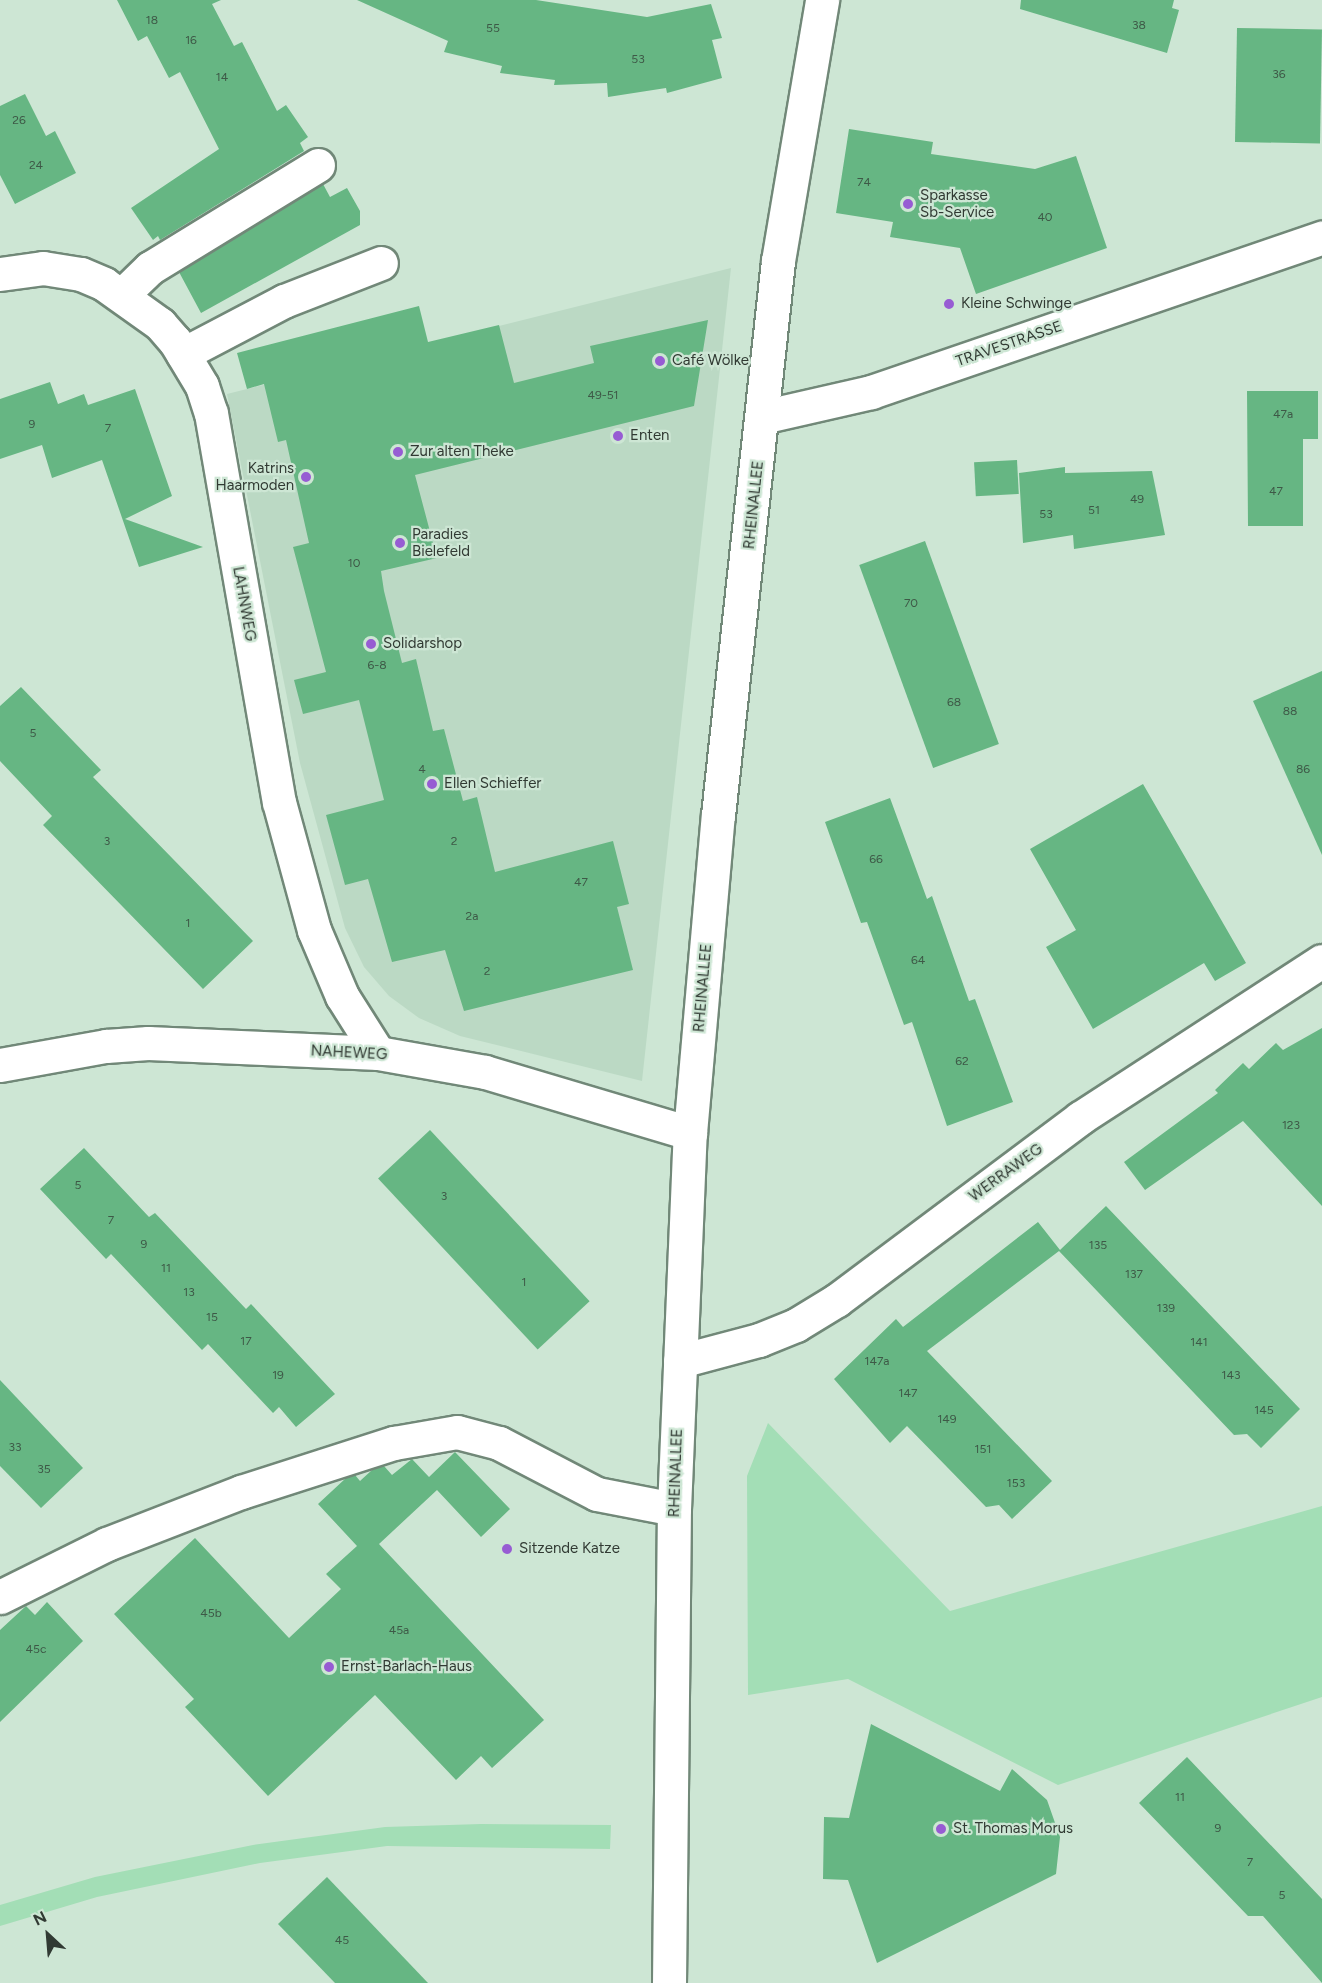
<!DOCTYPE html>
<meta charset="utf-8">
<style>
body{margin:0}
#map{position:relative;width:1322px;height:1983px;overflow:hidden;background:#cde6d4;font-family:Figtree,sans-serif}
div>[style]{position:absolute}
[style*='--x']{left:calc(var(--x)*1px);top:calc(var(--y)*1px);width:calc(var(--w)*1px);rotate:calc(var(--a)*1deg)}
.built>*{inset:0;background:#bbd9c4}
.green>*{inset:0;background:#a3deb6}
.building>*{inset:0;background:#66b683;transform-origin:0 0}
.roads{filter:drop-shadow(2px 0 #718878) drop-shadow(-2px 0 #718878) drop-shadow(0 2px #718878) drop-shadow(0 -2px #718878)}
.minor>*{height:33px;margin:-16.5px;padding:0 16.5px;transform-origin:16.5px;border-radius:16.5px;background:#fff}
.dots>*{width:16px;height:16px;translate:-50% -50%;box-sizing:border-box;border:3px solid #cde6d4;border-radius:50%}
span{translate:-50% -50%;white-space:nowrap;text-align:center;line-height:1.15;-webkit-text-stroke:4.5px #cde6d4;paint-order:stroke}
.number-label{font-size:12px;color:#3e5947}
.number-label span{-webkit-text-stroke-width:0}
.poi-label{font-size:15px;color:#313a33}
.left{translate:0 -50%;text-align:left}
.right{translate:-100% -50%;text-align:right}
.street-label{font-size:15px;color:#313a33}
.north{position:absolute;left:18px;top:1905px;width:60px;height:60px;-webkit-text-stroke:4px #cde6d4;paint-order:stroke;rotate:334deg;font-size:16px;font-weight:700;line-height:24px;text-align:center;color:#313a33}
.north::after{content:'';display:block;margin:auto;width:21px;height:27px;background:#313a33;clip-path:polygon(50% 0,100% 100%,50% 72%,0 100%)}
</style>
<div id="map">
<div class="built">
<div style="clip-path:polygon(731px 268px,642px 1081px,460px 1036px,419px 1018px,389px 996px,364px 967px,345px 928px,300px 763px,227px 394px)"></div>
</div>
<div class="green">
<div style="clip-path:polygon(768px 1423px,950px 1611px,1322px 1506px,1322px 1697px,1058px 1785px,848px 1679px,748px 1695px,747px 1476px)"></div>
<div style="clip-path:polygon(481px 1824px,611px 1825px,610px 1849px,387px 1846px,260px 1863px,97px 1897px,0 1926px,0 1905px,95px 1877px,253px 1845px,385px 1827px)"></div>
</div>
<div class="building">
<div style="clip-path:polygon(117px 0,221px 0,212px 4px,234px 46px,242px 42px,277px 111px,286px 105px,308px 137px,300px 143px,304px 151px,160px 240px,158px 236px,153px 240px,131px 208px,219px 149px,180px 72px,169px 78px,147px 36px,138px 41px)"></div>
<div style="clip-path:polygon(357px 0,536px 0,647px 17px,711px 4px,722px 38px,712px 40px,722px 78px,667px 93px,666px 88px,608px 97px,607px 83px,554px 85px,555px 80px,500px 73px,502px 66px,444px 52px,448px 41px)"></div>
<div style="clip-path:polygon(1021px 0,1174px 0,1172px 8px,1179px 10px,1167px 53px,1020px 9px)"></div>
<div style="left:1237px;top:28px;width:85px;height:114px;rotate:1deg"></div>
<div style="clip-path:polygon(25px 94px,46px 136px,55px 131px,76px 173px,15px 204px,0 175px,0 106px)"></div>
<div style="clip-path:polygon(849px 129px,933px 142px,931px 154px,1035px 169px,1076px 156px,1107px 248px,976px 294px,960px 248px,890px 237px,893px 222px,836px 213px)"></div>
<div style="clip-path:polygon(323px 184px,330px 197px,347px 188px,360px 211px,360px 225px,201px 313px,179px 272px)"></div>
<div style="clip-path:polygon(419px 306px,428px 342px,499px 325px,514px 383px,594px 363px,590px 346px,708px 320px,694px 406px,415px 475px,437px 558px,381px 571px,384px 591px,402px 663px,416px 659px,433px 731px,444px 729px,463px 801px,477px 797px,495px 872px,613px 841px,629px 904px,617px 907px,633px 970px,464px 1011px,445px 950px,392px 962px,368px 879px,345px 885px,326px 815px,384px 800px,359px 700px,303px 714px,294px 680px,326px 672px,293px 547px,309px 543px,286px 440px,278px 442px,264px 384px,247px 389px,237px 353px)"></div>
<div style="clip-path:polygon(50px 382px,58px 404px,84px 394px,88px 405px,135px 389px,172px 496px,125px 519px,203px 547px,139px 567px,102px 460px,52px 478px,42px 445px,0 459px,0 399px)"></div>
<div style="clip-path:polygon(1247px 391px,1318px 391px,1318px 439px,1303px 439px,1303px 526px,1248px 526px)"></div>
<div style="left:1017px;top:460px;width:34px;height:43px;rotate:87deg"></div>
<div style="clip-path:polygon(1065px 467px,1065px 473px,1152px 471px,1165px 535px,1074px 549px,1073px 535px,1023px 543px,1019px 473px)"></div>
<div style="left:925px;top:541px;width:216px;height:70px;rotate:70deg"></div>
<div style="clip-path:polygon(1322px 671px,1322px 855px,1253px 701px)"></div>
<div style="clip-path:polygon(21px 687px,101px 770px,93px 777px,253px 941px,203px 989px,43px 825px,52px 816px,0 761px,0 706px)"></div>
<div style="clip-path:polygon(1143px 784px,1246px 963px,1215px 981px,1204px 963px,1093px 1029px,1046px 947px,1076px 930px,1030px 849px)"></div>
<div style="clip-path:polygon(890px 798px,927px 899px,932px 896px,969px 1001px,975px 999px,1013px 1102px,947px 1126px,912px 1022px,904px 1025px,867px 922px,861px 923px,825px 822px)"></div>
<div style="clip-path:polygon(1322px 1028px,1322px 1206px,1243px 1121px,1145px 1190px,1124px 1162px,1218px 1093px,1215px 1090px,1243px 1063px,1249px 1069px,1276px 1043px,1283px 1050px)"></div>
<div style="left:430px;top:1130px;width:234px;height:71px;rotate:47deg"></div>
<div style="clip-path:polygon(84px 1148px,149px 1217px,155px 1213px,246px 1309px,251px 1304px,335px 1394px,296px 1427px,279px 1407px,273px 1413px,208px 1344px,202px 1350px,111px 1254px,106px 1259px,40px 1189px)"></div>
<div style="clip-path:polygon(1106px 1206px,1300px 1409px,1261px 1448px,1247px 1434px,1234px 1435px,1059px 1251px,927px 1351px,1052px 1481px,1012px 1519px,999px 1505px,986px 1507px,907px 1426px,890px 1443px,834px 1379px,896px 1319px,903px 1327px,1038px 1222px,1060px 1250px)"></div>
<div style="clip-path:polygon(0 1380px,83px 1468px,41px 1508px,0 1466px)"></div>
<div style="clip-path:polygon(455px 1452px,510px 1509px,481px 1537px,437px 1490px,379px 1544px,544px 1720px,492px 1768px,481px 1756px,456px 1780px,375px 1695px,268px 1796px,185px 1707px,194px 1699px,114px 1614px,195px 1538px,289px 1638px,341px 1589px,326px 1574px,357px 1546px,318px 1504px,346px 1478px,355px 1475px,360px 1481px,372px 1470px,384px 1466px,392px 1475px,412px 1459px,429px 1477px)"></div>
<div style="clip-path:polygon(47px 1602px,83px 1641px,0 1722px,0 1630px,26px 1606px,35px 1615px)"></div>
<div style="clip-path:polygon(871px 1724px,1000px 1791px,1012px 1769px,1047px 1800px,1060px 1837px,1056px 1874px,877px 1963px,848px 1880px,823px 1879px,824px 1817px,849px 1818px)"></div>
<div style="clip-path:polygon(1187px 1757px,1322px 1899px,1322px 1983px,1263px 1916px,1248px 1916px,1139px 1803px)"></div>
<div style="clip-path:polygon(327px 1877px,428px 1983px,335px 1983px,278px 1924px)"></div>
</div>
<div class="roads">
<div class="minor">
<div style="--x:0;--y:274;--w:43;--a:-7.9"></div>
<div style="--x:43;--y:268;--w:38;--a:9"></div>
<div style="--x:81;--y:274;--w:25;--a:23"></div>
<div style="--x:104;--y:284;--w:69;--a:35.5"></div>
<div style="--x:160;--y:324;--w:23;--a:49"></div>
<div style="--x:175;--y:341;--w:52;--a:59"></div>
<div style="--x:202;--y:386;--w:28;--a:72"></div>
<div style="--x:211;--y:413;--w:395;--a:80.1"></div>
<div style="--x:279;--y:802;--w:133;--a:74.7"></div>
<div style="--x:314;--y:930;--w:72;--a:67"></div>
<div style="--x:342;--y:996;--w:67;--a:57.7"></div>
<div style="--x:122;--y:295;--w:39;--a:-44"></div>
<div style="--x:150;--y:268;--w:197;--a:-31.5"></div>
<div style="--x:183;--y:354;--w:114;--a:-27.7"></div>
<div style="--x:284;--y:301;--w:104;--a:-21.4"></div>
<div style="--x:762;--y:417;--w:112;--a:-12.9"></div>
<div style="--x:871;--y:392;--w:477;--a:-18.9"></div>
<div style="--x:0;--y:1065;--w:108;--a:-10.2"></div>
<div style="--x:106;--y:1046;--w:42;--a:-4.1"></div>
<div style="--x:148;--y:1043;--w:230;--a:2.5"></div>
<div style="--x:378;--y:1053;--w:109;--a:10.1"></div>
<div style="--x:485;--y:1072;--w:214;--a:16.6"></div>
<div style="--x:680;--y:1361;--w:82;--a:-14.9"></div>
<div style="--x:759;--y:1340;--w:40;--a:-22"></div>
<div style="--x:796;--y:1325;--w:48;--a:-31.4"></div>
<div style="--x:837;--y:1300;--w:304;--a:-36.8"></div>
<div style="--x:1080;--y:1118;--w:288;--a:-33"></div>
<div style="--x:0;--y:1597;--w:119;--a:-26.4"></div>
<div style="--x:107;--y:1544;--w:144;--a:-21.2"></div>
<div style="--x:241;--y:1492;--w:161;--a:-17.8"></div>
<div style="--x:394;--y:1443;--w:64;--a:-9.9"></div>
<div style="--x:457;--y:1432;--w:43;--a:14.7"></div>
<div style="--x:499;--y:1443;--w:110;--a:27.5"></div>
<div style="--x:597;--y:1494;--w:78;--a:11"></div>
<div style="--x:669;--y:1983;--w:474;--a:-89.4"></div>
<div style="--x:674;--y:1509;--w:376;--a:-87.6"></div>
<div style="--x:690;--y:1133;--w:319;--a:-85"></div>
<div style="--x:718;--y:815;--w:557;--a:-83.82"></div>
<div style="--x:778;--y:261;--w:265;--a:-80.4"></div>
</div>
</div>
<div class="dots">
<div style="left:908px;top:204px;background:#975cd3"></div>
<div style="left:949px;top:304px;background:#975cd3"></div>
<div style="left:660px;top:361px;background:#975cd3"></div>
<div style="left:618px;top:436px;background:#975cd3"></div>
<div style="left:398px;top:452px;background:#975cd3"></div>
<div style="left:306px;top:477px;background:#975cd3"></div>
<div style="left:400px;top:543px;background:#975cd3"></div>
<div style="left:371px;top:644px;background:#975cd3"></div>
<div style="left:432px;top:784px;background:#975cd3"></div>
<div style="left:507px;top:1549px;background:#975cd3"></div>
<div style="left:329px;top:1667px;background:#975cd3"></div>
<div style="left:941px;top:1829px;background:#975cd3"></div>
</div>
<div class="number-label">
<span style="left:152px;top:21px">18</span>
<span style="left:1139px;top:26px">38</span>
<span style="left:493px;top:29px">55</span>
<span style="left:191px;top:41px">16</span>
<span style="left:638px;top:60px">53</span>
<span style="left:1279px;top:75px">36</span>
<span style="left:222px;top:78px">14</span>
<span style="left:19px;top:121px">26</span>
<span style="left:36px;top:166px">24</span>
<span style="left:864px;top:183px">74</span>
<span style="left:1045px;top:218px">40</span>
<span style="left:603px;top:396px">49-51</span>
<span style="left:1283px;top:415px">47a</span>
<span style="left:32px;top:425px">9</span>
<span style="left:108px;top:429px">7</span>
<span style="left:1276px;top:492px">47</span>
<span style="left:1137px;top:500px">49</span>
<span style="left:1094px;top:511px">51</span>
<span style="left:1046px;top:515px">53</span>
<span style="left:354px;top:564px">10</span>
<span style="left:911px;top:604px">70</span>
<span style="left:377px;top:666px">6-8</span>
<span style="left:954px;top:703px">68</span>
<span style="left:1290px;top:712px">88</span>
<span style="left:33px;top:734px">5</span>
<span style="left:422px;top:770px">4</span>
<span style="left:1303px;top:770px">86</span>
<span style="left:107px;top:842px">3</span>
<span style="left:454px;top:842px">2</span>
<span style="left:876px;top:860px">66</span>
<span style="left:581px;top:883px">47</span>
<span style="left:472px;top:917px">2a</span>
<span style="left:188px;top:924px">1</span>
<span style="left:918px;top:961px">64</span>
<span style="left:487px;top:972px">2</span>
<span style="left:962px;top:1062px">62</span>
<span style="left:1291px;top:1126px">123</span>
<span style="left:78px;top:1186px">5</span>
<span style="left:444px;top:1197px">3</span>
<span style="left:111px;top:1221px">7</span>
<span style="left:144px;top:1245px">9</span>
<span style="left:1098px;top:1246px">135</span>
<span style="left:166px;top:1269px">11</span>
<span style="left:1134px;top:1275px">137</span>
<span style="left:524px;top:1283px">1</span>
<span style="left:189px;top:1293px">13</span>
<span style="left:1166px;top:1309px">139</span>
<span style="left:212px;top:1318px">15</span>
<span style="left:246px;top:1342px">17</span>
<span style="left:1199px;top:1343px">141</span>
<span style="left:877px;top:1362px">147a</span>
<span style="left:278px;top:1376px">19</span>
<span style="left:1231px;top:1376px">143</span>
<span style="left:908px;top:1394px">147</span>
<span style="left:1264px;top:1411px">145</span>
<span style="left:947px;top:1420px">149</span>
<span style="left:15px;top:1448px">33</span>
<span style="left:983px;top:1450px">151</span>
<span style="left:44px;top:1470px">35</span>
<span style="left:1016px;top:1484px">153</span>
<span style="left:211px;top:1614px">45b</span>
<span style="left:399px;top:1631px">45a</span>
<span style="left:36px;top:1650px">45c</span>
<span style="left:1180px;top:1798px">11</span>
<span style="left:1218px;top:1829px">9</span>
<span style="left:1250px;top:1863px">7</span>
<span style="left:1282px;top:1896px">5</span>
<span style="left:342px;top:1941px">45</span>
</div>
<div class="poi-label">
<span class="left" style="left:920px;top:204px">Sparkasse<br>Sb-Service</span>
<span class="left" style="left:961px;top:304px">Kleine Schwinge</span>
<span class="left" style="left:672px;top:361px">Café Wölke</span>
<span class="left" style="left:630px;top:436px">Enten</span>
<span class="left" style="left:410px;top:452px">Zur alten Theke</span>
<span class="right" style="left:294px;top:477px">Katrins<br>Haarmoden</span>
<span class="left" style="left:412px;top:543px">Paradies<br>Bielefeld</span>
<span class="left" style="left:383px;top:644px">Solidarshop</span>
<span class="left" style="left:444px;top:784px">Ellen Schieffer</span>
<span class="left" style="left:519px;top:1549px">Sitzende Katze</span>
<span class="left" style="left:341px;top:1667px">Ernst-Barlach-Haus</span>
<span class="left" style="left:953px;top:1829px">St. Thomas Morus</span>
</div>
<div class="street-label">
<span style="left:1009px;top:344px;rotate:-19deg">TRAVESTRASSE</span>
<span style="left:754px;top:505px;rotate:-84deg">RHEINALLEE</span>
<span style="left:244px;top:604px;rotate:80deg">LAHNWEG</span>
<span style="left:703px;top:988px;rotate:-85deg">RHEINALLEE</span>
<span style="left:349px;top:1053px;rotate:3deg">NAHEWEG</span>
<span style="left:1006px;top:1173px;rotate:-36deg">WERRAWEG</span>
<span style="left:676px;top:1473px;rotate:-88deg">RHEINALLEE</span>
</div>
<div class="north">N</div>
</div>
